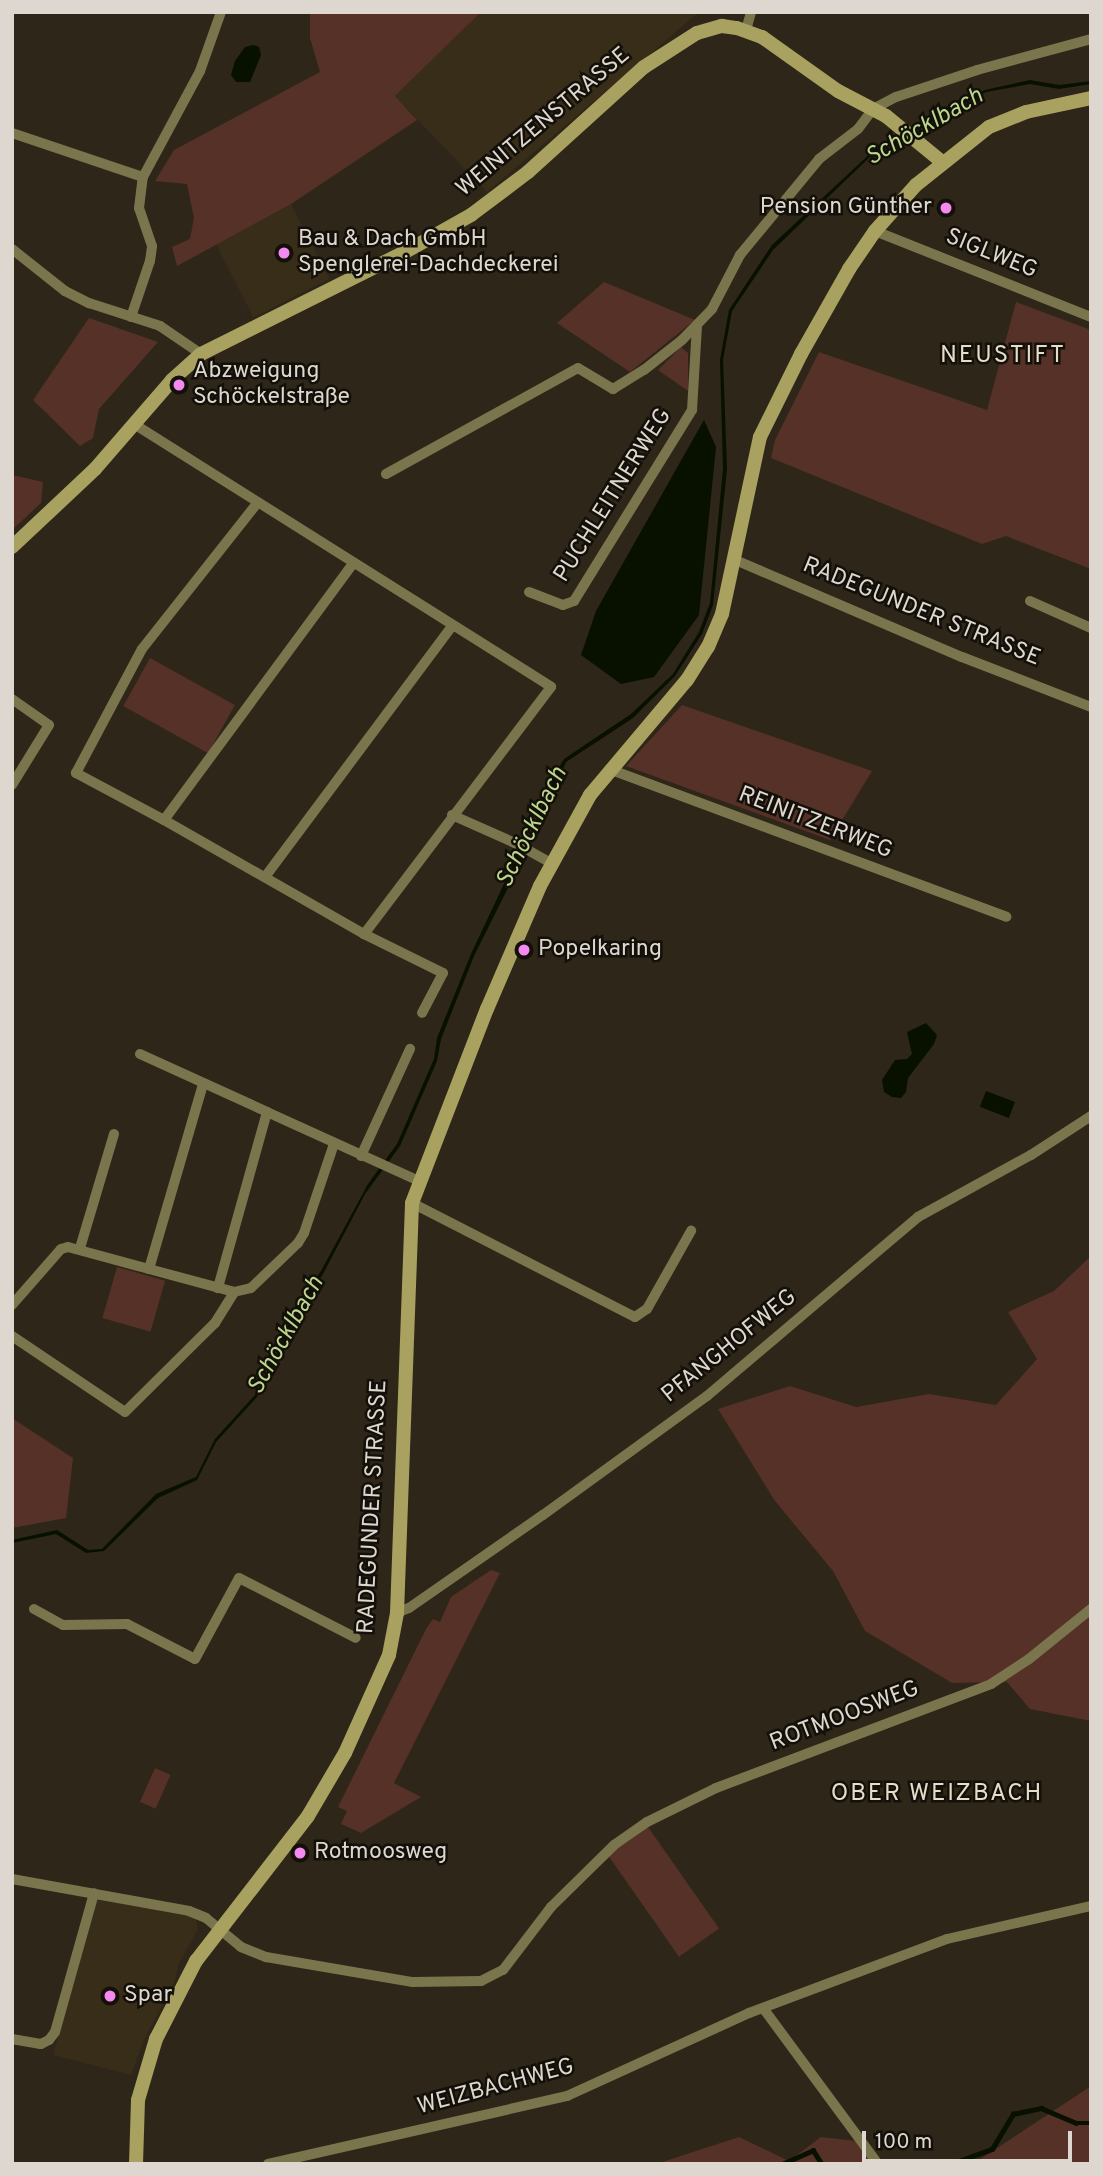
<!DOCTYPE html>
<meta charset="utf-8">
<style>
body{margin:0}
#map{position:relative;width:1103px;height:2176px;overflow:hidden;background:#2e2618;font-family:Overpass,sans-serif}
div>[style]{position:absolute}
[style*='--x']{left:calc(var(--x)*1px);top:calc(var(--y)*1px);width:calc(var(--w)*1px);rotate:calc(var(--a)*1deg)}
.built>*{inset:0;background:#382d19;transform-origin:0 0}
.green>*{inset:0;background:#553127;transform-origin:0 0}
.water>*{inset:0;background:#081000;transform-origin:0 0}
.stream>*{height:4.5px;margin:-2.25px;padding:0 2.25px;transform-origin:2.25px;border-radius:2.25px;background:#081000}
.minor>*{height:10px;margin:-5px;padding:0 5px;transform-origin:5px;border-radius:5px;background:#7a754c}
.secondary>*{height:14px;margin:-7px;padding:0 7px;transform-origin:7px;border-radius:7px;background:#a9a15f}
.dots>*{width:19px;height:19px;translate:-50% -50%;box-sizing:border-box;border:4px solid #130f09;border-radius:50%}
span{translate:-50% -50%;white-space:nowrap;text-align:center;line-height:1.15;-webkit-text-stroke:5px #130f09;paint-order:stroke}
.street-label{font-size:23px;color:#ddd7cf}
.poi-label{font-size:23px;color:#ddd7cf}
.right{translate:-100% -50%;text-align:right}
.left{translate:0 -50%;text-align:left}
.water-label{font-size:24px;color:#bcd68e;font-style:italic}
.neighbourhood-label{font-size:24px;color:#e6dcca;letter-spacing:2px}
.frame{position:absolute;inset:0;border:14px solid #ddd7cf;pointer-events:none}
.scale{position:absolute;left:862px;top:2131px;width:210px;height:32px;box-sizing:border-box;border:4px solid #ddd7cf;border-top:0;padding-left:9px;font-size:21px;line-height:24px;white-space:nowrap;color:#ddd7cf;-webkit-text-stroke:5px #130f09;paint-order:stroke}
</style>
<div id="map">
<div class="built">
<div style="clip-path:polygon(481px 12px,699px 12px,487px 192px,395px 96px)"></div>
<div style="left:291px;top:204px;width:84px;height:85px;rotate:63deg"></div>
<div style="clip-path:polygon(95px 1898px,195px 1916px,198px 1929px,178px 1965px,175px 1981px,143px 2042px,131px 2075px,53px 2055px)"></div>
</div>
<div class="green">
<div style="clip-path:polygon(310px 12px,481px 12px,395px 96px,417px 120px,291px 204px,177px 266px,172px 247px,190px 239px,194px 218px,187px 184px,155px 181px,174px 150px,320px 72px,310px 38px)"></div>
<div style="clip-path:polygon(604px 282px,695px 320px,630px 372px,557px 323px)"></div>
<div style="clip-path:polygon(1016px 302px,1091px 330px,1091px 569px,1006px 536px,982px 544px,771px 458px,775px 440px,819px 352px,987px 410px)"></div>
<div style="clip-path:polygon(89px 318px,158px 342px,99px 409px,93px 438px,80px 446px,33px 400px)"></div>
<div style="clip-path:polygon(681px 347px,688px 353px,688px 391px,658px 370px)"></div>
<div style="clip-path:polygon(12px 475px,43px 482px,41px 503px,12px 530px)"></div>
<div style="left:150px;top:658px;width:97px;height:55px;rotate:29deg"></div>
<div style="clip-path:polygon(682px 705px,872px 771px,830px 840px,626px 766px)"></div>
<div style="clip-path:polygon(1091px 1256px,1091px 1721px,1030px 1709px,1007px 1682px,952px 1683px,865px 1631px,833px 1571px,775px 1501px,718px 1409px,790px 1386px,856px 1407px,929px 1394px,996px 1405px,1037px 1359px,1008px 1312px,1054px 1291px)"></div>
<div style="left:117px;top:1267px;width:50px;height:53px;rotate:16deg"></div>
<div style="clip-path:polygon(12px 1418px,73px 1458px,66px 1518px,12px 1528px)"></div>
<div style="clip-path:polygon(491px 1570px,500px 1573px,394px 1783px,421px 1797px,361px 1833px,341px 1824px,347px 1811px,338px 1807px,426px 1629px,433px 1619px,440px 1622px,451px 1597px)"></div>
<div style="left:155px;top:1768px;width:17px;height:37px;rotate:24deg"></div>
<div style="left:648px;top:1827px;width:124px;height:49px;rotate:55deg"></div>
<div style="clip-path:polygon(1091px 2086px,1091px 2164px,973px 2164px)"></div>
<div style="clip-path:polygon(739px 2137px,789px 2161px,821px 2137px,856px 2141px,887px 2164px,656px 2164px)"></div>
</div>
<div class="water">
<div style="clip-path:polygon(253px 45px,259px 47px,261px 55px,250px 82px,236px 82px,231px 75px,235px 61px,245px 47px)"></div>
<div style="clip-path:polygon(1030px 80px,1059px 85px,1091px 81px,1091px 84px,1059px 89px,1030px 84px,986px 92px,874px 153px,773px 250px,732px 311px,723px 360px,727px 469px,713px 605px,702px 634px,675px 676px,633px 718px,566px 762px,531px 842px,474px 956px,441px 1039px,437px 1061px,400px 1146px,365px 1194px,323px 1274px,296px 1316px,257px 1397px,216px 1442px,197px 1480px,158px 1498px,104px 1551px,86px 1553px,56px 1534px,12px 1543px,12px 1540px,57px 1530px,88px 1550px,102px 1549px,156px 1494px,196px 1477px,215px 1439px,255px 1395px,280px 1348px,292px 1314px,321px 1271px,368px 1184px,397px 1144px,434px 1059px,437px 1038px,471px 954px,517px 856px,539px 819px,548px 787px,564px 759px,631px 714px,673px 674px,699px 632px,710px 603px,723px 469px,720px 360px,729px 310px,772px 245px,873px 151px,985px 90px)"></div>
<div style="clip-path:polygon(704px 420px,716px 447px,699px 615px,654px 677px,621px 684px,581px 655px,596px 611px)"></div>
<div style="clip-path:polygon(926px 1023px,937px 1035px,934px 1044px,908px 1078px,906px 1092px,901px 1098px,892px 1097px,884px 1092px,882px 1080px,895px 1060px,907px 1059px,912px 1054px,907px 1032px)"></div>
<div style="left:986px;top:1091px;width:31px;height:17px;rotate:21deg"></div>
</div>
<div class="stream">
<div style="--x:782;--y:2164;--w:34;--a:-24"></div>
<div style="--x:813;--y:2150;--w:17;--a:57"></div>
<div style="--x:950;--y:2164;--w:45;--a:-19.7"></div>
<div style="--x:992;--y:2149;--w:41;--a:-59"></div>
<div style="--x:1013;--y:2114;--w:29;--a:-12"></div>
<div style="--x:1041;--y:2108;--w:38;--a:23"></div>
<div style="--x:1076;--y:2123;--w:15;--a:0"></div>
</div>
<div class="minor">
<div style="--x:746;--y:30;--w:19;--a:-74"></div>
<div style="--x:12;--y:133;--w:138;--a:18.6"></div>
<div style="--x:875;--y:231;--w:232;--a:21.7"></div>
<div style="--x:12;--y:249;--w:68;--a:38.4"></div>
<div style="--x:65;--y:291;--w:27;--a:27"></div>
<div style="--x:89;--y:303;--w:75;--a:17.9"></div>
<div style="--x:160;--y:326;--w:50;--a:34.3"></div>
<div style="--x:131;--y:317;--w:59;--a:-71.3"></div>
<div style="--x:150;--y:261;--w:15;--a:-82"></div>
<div style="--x:152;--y:246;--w:40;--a:-108.9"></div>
<div style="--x:139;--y:208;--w:31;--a:-83"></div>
<div style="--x:143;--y:177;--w:120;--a:-61.7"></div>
<div style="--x:200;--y:71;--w:63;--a:-70.4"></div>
<div style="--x:134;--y:424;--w:493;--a:32.2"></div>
<div style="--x:551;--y:687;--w:310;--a:127.1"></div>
<div style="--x:364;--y:934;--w:230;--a:-150.3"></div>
<div style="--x:164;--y:820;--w:318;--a:-53.6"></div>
<div style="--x:386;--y:474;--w:219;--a:-28.9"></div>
<div style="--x:578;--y:368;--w:41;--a:31"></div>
<div style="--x:613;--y:389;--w:36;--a:-32"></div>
<div style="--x:644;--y:370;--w:48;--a:-38.3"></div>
<div style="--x:682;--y:340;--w:43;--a:-45.9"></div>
<div style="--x:712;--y:309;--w:61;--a:-62.6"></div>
<div style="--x:740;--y:255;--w:124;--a:-50.5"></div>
<div style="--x:819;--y:159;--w:49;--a:-37.6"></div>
<div style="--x:858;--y:129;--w:25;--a:-53"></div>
<div style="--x:873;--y:109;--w:26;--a:-28"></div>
<div style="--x:896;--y:97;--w:85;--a:-18.4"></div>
<div style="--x:977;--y:70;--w:118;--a:-15.2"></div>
<div style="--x:733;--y:559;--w:249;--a:23.2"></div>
<div style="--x:962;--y:657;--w:138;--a:21.2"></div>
<div style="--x:529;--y:592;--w:36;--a:21"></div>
<div style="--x:563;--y:605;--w:12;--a:-20"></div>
<div style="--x:574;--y:601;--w:225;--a:-58.3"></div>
<div style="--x:692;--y:410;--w:85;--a:-86.6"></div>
<div style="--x:1030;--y:601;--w:67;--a:23.9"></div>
<div style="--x:12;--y:699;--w:45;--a:35.1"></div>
<div style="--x:49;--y:725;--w:70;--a:121.7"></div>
<div style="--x:609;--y:769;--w:424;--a:20.4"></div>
<div style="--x:452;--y:815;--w:69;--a:24"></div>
<div style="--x:515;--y:843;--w:41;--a:29.1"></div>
<div style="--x:164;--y:820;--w:100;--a:-151.9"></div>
<div style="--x:76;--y:773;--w:140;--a:-62"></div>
<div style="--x:142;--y:649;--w:187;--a:-51.7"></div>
<div style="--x:265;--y:877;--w:314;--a:-53.3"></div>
<div style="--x:364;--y:934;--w:88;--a:26.3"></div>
<div style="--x:443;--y:973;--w:45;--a:117.7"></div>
<div style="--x:140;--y:1054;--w:140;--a:24.5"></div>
<div style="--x:267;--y:1112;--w:183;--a:105.6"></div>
<div style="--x:267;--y:1112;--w:167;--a:24.4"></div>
<div style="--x:361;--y:1156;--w:118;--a:-65.4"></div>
<div style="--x:412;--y:1203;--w:250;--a:27.1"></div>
<div style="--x:635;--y:1317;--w:14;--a:-34"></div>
<div style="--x:647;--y:1309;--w:90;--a:-60.6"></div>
<div style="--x:80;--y:1248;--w:119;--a:-73.4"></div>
<div style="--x:149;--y:1269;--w:88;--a:15.1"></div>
<div style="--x:234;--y:1292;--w:17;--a:-13"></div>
<div style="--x:251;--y:1288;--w:65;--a:-43.8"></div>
<div style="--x:298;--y:1243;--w:12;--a:-59"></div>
<div style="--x:304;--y:1233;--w:94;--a:-71.4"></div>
<div style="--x:12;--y:1305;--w:74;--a:-48.8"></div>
<div style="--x:61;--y:1249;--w:7;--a:-16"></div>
<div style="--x:68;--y:1247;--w:84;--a:15.2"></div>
<div style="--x:149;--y:1269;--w:193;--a:-73.7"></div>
<div style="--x:12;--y:1336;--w:136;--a:33.9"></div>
<div style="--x:125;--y:1412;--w:127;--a:-44.7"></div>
<div style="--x:215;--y:1323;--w:36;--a:-58"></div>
<div style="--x:34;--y:1609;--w:33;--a:29"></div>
<div style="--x:63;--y:1625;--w:64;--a:-0.9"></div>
<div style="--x:127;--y:1624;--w:76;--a:27.2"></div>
<div style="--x:195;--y:1659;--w:92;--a:-61.5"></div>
<div style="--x:239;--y:1578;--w:131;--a:27.1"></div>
<div style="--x:397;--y:1613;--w:13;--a:-23"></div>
<div style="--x:409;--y:1608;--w:163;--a:-34.8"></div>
<div style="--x:543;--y:1515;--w:203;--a:-36"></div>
<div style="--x:707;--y:1396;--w:277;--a:-40.3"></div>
<div style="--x:918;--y:1217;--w:129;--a:-28.8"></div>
<div style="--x:1031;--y:1155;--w:72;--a:-33"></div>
<div style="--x:12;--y:1879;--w:180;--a:10.2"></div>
<div style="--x:189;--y:1911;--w:18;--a:22"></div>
<div style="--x:206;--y:1918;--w:45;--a:39.6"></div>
<div style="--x:241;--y:1947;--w:27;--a:22"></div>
<div style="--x:266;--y:1957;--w:149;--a:9.7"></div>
<div style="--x:413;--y:1982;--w:68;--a:-0.8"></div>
<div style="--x:481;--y:1981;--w:25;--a:-27"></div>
<div style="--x:503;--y:1970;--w:79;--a:-52.7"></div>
<div style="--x:551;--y:1907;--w:88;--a:-44.5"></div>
<div style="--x:614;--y:1845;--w:40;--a:-34.9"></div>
<div style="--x:647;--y:1822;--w:77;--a:-26.2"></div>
<div style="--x:716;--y:1788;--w:294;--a:-20.7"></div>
<div style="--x:991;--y:1684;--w:45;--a:-33.3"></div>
<div style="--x:1029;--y:1659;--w:80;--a:-38.9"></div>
<div style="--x:763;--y:2008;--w:194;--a:53.6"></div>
<div style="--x:12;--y:2039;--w:29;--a:10"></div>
<div style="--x:41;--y:2044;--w:9;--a:-27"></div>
<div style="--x:49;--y:2040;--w:10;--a:-53"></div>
<div style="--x:55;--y:2032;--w:144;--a:-74.3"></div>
<div style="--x:268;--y:2164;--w:307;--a:-12.8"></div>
<div style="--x:567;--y:2096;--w:200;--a:-24.5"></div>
<div style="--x:749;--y:2013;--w:211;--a:-20.5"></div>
<div style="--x:947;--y:1939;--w:148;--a:-12.9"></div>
</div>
<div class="secondary">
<div style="--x:12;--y:547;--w:114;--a:-43.2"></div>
<div style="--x:95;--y:469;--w:118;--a:-49.1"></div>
<div style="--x:172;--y:380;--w:39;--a:-42"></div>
<div style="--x:201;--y:354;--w:228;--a:-26.6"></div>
<div style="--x:405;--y:252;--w:76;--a:-29.3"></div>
<div style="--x:471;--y:215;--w:71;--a:-37"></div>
<div style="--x:528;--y:172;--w:156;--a:-42.2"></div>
<div style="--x:644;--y:67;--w:63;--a:-32.7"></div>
<div style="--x:697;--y:33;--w:26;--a:-16"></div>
<div style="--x:722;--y:26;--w:15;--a:8"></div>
<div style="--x:737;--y:28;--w:27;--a:20"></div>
<div style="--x:762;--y:37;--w:93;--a:35.4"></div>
<div style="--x:838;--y:91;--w:54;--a:27.5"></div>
<div style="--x:886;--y:116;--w:72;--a:39.4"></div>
<div style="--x:136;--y:2164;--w:64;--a:-88.2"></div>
<div style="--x:138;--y:2100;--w:64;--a:-73.6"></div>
<div style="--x:156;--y:2039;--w:88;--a:-62.9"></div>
<div style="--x:196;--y:1961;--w:183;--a:-52.3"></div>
<div style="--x:308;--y:1816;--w:73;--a:-59.6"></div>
<div style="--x:345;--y:1753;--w:107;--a:-65.8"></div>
<div style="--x:389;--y:1655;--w:43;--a:-79.2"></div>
<div style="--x:397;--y:1613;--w:410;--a:-87.9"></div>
<div style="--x:412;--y:1203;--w:208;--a:-68.9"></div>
<div style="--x:487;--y:1009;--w:134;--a:-66.7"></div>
<div style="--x:540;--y:886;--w:104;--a:-61.2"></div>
<div style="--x:590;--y:795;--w:150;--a:-49.9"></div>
<div style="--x:687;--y:680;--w:39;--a:-58"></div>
<div style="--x:708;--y:647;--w:36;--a:-67"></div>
<div style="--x:722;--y:614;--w:181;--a:-77.9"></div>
<div style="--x:760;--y:437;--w:93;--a:-63.7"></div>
<div style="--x:801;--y:354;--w:98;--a:-60.5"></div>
<div style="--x:849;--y:269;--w:46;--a:-55.6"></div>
<div style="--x:875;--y:231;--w:62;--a:-48.3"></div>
<div style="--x:916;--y:185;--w:93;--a:-38.5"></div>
<div style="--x:989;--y:127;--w:40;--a:-22"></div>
<div style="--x:1026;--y:112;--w:66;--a:-12.2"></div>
</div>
<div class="dots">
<div style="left:946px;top:208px;background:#f489ef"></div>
<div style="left:284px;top:253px;background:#f489ef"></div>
<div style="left:179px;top:385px;background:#f489ef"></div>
<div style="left:524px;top:950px;background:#f489ef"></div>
<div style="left:300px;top:1853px;background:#f489ef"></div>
<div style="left:110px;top:1996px;background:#f489ef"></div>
</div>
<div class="street-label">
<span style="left:544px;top:123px;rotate:-40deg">WEINITZENSTRASSE</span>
<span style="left:991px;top:255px;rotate:22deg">SIGLWEG</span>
<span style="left:614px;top:496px;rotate:-58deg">PUCHLEITNERWEG</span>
<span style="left:921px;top:613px;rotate:22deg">RADEGUNDER STRASSE</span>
<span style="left:815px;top:824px;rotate:21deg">REINITZERWEG</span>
<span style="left:730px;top:1347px;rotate:-39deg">PFANGHOFWEG</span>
<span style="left:374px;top:1507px;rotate:-87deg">RADEGUNDER STRASSE</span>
<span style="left:845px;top:1717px;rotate:-21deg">ROTMOOSWEG</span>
<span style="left:496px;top:2088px;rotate:-15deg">WEIZBACHWEG</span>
</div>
<div class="poi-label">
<span class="right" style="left:932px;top:208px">Pension Günther</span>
<span class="left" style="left:298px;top:253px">Bau &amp; Dach GmbH<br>Spenglerei-Dachdeckerei</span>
<span class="left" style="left:193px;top:385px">Abzweigung<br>Schöckelstraße</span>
<span class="left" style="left:538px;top:950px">Popelkaring</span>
<span class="left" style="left:314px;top:1853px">Rotmoosweg</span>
<span class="left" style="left:124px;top:1996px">Spar</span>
</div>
<div class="water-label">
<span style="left:925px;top:128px;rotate:-30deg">Schöcklbach</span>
<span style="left:533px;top:828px;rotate:-64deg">Schöcklbach</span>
<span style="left:287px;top:1336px;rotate:-61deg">Schöcklbach</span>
</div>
<div class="neighbourhood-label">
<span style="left:1003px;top:357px">NEUSTIFT</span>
<span style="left:937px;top:1795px">OBER WEIZBACH</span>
</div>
<div class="frame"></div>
<div class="scale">100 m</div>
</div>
